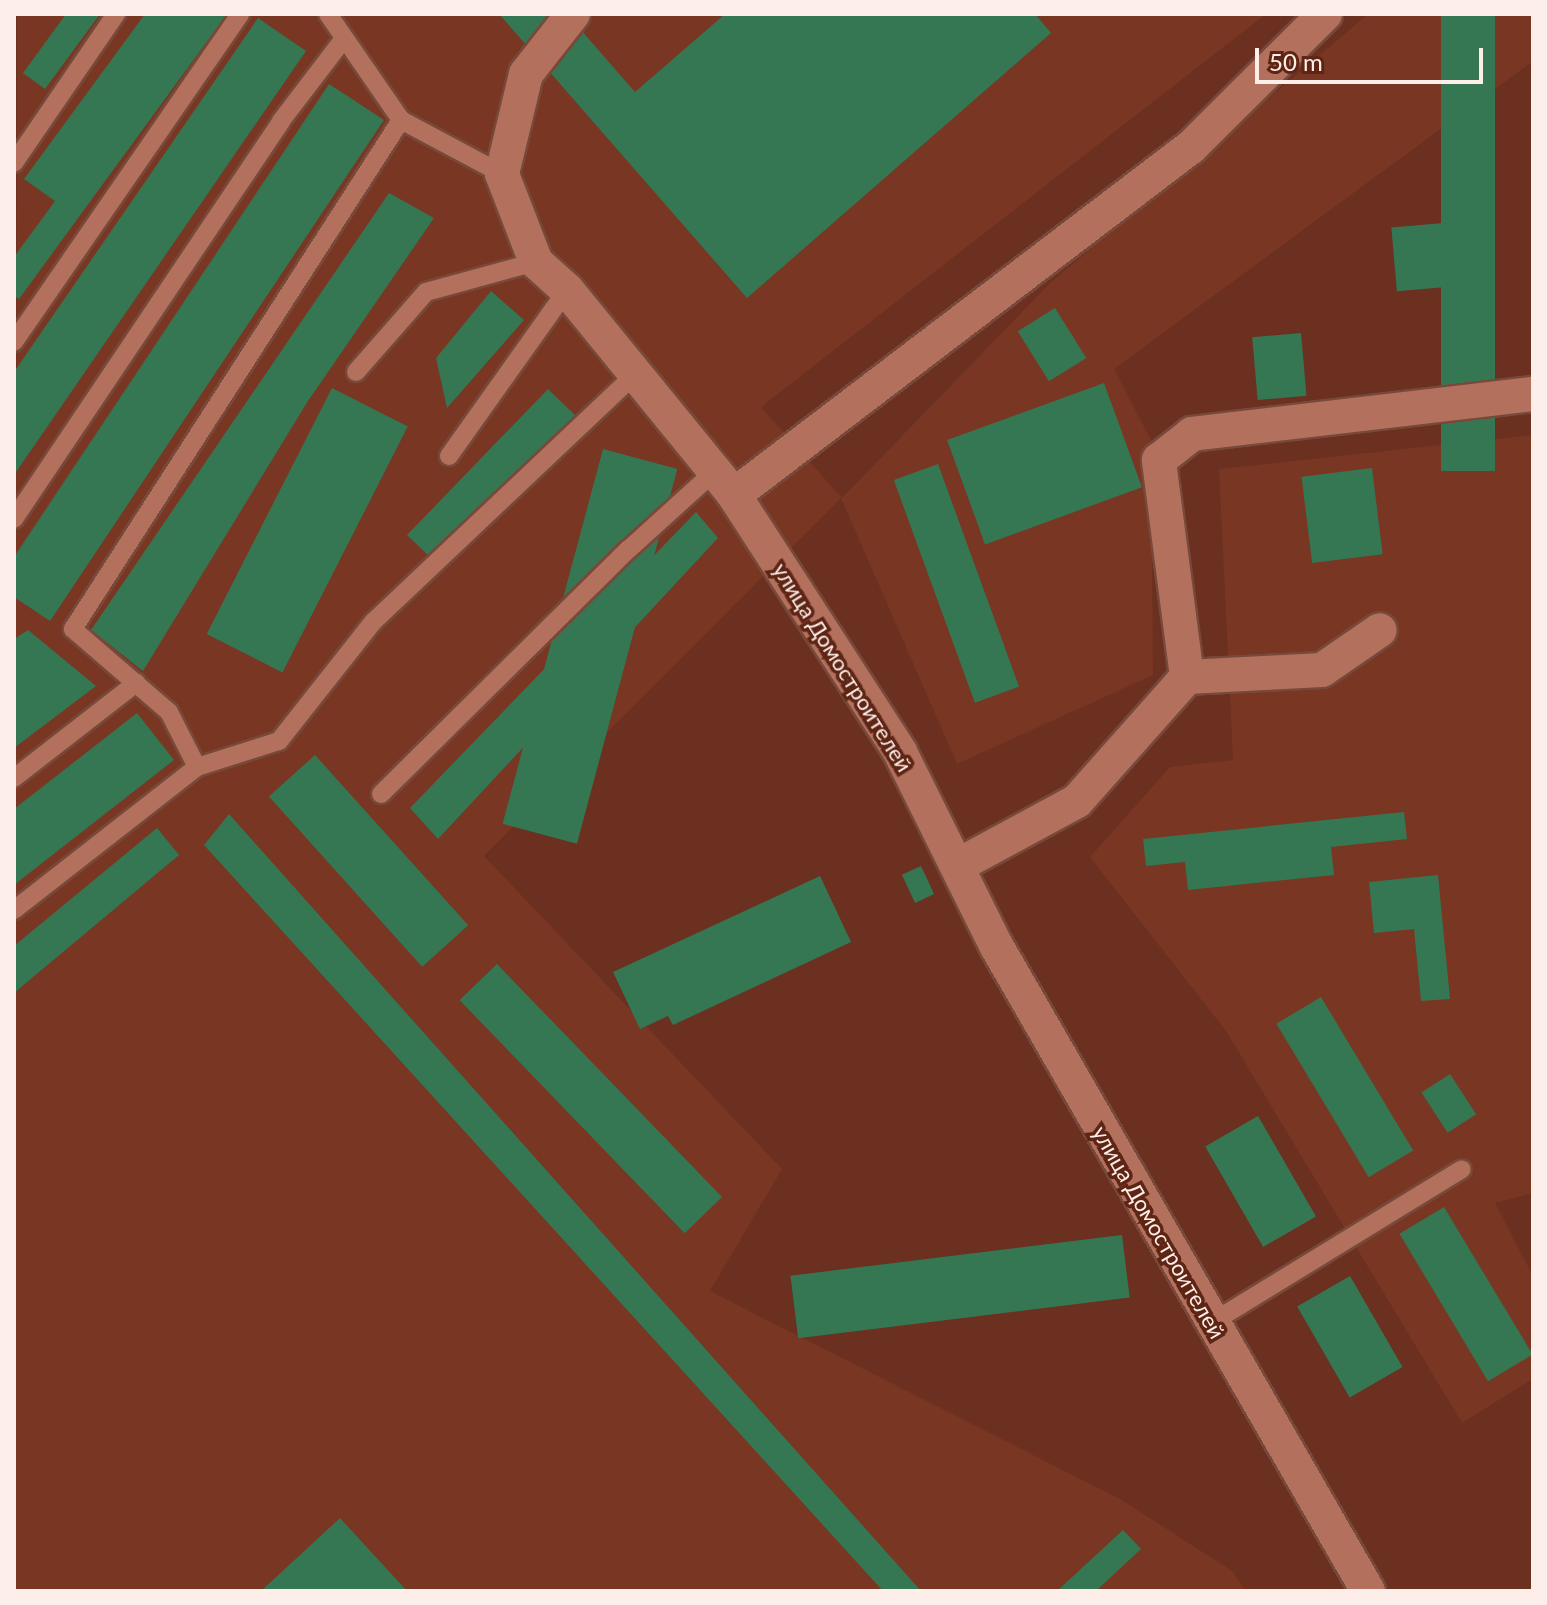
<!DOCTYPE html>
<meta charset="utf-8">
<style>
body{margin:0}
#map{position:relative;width:1547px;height:1605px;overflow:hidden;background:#6b301f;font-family:Lato,sans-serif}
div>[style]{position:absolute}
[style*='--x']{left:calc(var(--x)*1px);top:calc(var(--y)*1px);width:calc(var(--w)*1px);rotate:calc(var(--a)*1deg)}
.built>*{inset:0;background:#793622}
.building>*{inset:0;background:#357753;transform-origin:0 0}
.roads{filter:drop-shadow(2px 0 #77493a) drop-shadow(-2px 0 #77493a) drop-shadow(0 2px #77493a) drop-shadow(0 -2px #77493a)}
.service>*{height:18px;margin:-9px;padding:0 9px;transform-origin:9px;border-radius:9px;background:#b3715d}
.minor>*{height:34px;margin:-17px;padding:0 17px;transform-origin:17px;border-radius:17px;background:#b3715d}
span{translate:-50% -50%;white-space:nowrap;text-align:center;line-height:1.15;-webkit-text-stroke:7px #5f2514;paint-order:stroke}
.street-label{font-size:22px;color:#fdeee9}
.frame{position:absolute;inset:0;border:16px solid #fdeee9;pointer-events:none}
.scale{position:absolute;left:1255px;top:48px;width:228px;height:36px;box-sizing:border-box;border:4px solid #fdeee9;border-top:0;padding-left:10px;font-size:24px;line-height:28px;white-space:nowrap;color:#fdeee9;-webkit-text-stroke:6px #5f2514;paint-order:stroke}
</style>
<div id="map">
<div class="built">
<div style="clip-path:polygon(17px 14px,1266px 14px,761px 407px,842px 498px,1050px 283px,1368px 14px,1533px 14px,1533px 61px,1114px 369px,1151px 440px,1153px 675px,957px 764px,841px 498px,484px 856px,782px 1169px,710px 1291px,1122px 1500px,1232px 1571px,1246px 1591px,14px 1591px)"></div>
<div style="clip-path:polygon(1533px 435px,1533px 1193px,1495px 1203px,1533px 1276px,1533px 1379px,1462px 1423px,1226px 1031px,1090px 857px,1170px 767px,1233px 760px,1219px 469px)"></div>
</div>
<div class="building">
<div style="clip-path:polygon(66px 14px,100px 14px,45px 89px,23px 73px)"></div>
<div style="clip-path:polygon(145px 14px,227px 14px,19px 299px,14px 296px,14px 257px,55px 201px,24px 179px)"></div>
<div style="clip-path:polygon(499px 14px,567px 14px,635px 92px,725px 14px,1035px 14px,1051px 33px,747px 298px)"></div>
<div style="left:1441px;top:14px;width:54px;height:457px"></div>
<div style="clip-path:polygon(258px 18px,306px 51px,14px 475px,14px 372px)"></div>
<div style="clip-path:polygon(329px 84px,384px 120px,50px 621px,14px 597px,14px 557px)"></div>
<div style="clip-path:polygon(389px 193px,434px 218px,308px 401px,143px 671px,91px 630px)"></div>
<div style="left:1478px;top:220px;width:64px;height:87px;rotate:85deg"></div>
<div style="clip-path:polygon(491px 291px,524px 320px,447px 408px,436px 358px)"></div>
<div style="left:1055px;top:308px;width:59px;height:44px;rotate:58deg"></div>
<div style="left:1301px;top:333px;width:63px;height:49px;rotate:85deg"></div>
<div style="left:1104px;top:383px;width:111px;height:167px;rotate:70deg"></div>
<div style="left:332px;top:388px;width:85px;height:276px;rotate:27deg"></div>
<div style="left:548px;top:389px;width:39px;height:203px;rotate:44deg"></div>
<div style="left:603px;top:449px;width:77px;height:388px;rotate:15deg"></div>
<div style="left:938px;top:464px;width:237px;height:47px;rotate:70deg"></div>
<div style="left:1372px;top:468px;width:87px;height:71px;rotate:83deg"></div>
<div style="clip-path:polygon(696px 512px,718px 538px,438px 839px,410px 808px)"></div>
<div style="clip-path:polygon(28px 630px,96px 686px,14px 748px,14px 639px)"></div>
<div style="clip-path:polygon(137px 713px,174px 760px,14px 885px,14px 809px)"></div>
<div style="left:315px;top:755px;width:229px;height:62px;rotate:48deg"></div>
<div style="clip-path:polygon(1404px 812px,1407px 839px,1331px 847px,1334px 875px,1188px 890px,1185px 862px,1146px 866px,1143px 839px)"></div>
<div style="clip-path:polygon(229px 814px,921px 1591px,883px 1591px,204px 845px)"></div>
<div style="clip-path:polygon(157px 828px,179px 855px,14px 993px,14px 946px)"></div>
<div style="left:921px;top:866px;width:31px;height:21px;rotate:65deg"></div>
<div style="clip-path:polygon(1438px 875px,1450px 999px,1421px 1001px,1414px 929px,1374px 933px,1369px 882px)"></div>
<div style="clip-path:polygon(820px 876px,851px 942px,673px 1025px,668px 1016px,640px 1029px,613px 972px)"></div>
<div style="left:497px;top:964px;width:324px;height:52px;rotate:46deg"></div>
<div style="left:1321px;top:997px;width:179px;height:52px;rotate:59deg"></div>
<div style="left:1450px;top:1074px;width:48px;height:34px;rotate:57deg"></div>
<div style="left:1258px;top:1116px;width:116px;height:61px;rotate:60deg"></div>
<div style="left:1444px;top:1207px;width:172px;height:52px;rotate:59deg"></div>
<div style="left:1122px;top:1235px;width:63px;height:334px;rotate:83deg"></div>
<div style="left:1350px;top:1276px;width:105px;height:61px;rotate:60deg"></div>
<div style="clip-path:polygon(340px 1518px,407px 1591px,261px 1591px)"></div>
<div style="clip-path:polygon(1123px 1530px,1141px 1549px,1096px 1591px,1057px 1591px)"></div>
</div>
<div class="roads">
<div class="service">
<div style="--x:328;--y:14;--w:129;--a:55.4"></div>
<div style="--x:401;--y:120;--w:115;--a:28.1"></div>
<div style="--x:14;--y:163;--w:181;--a:-55.6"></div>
<div style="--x:14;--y:342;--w:398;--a:-55.4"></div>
<div style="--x:356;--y:372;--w:106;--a:-48.8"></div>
<div style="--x:426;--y:292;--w:114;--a:-15.3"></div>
<div style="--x:449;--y:456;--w:204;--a:-54.6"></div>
<div style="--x:14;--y:519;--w:479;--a:-56.1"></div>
<div style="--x:281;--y:121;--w:102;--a:-52.6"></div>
<div style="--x:197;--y:767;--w:86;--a:-17.6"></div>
<div style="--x:279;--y:741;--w:152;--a:-51.7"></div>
<div style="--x:373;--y:622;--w:361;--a:-43.4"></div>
<div style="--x:14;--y:778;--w:155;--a:-37.9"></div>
<div style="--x:381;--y:794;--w:349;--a:-44.7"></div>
<div style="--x:629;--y:549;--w:116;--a:-42.2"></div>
<div style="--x:14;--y:910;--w:232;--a:-38"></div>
<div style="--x:197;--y:767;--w:62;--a:-117"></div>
<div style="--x:169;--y:712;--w:127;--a:-139.2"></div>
<div style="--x:73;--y:629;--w:606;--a:-57.2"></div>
<div style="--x:1211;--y:1323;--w:294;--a:-31.5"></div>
</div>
<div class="minor">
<div style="--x:573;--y:14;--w:76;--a:128.1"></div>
<div style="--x:526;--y:74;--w:103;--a:103.5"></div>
<div style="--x:502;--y:174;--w:94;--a:68.9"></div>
<div style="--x:536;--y:262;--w:42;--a:42.1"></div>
<div style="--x:567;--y:290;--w:264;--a:50.8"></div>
<div style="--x:734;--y:495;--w:306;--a:57.1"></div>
<div style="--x:900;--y:752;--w:218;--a:63.6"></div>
<div style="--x:997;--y:947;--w:743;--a:60.05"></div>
<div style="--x:734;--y:495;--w:574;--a:-37.29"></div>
<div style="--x:1191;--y:147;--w:189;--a:-44.8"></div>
<div style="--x:1187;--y:677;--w:135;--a:-3"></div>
<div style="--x:1322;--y:670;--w:70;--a:-34.6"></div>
<div style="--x:957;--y:866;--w:136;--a:-28.4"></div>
<div style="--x:1077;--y:801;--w:166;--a:-48.4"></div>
<div style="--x:1187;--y:677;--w:219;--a:-97.4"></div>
<div style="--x:1159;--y:460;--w:42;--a:-38.2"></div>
<div style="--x:1192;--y:434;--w:343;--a:-6.7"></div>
</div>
</div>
<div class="street-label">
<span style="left:843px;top:667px;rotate:58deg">улица Домостроителей</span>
<span style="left:1159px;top:1232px;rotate:60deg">улица Домостроителей</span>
</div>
<div class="frame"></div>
<div class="scale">50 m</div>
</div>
